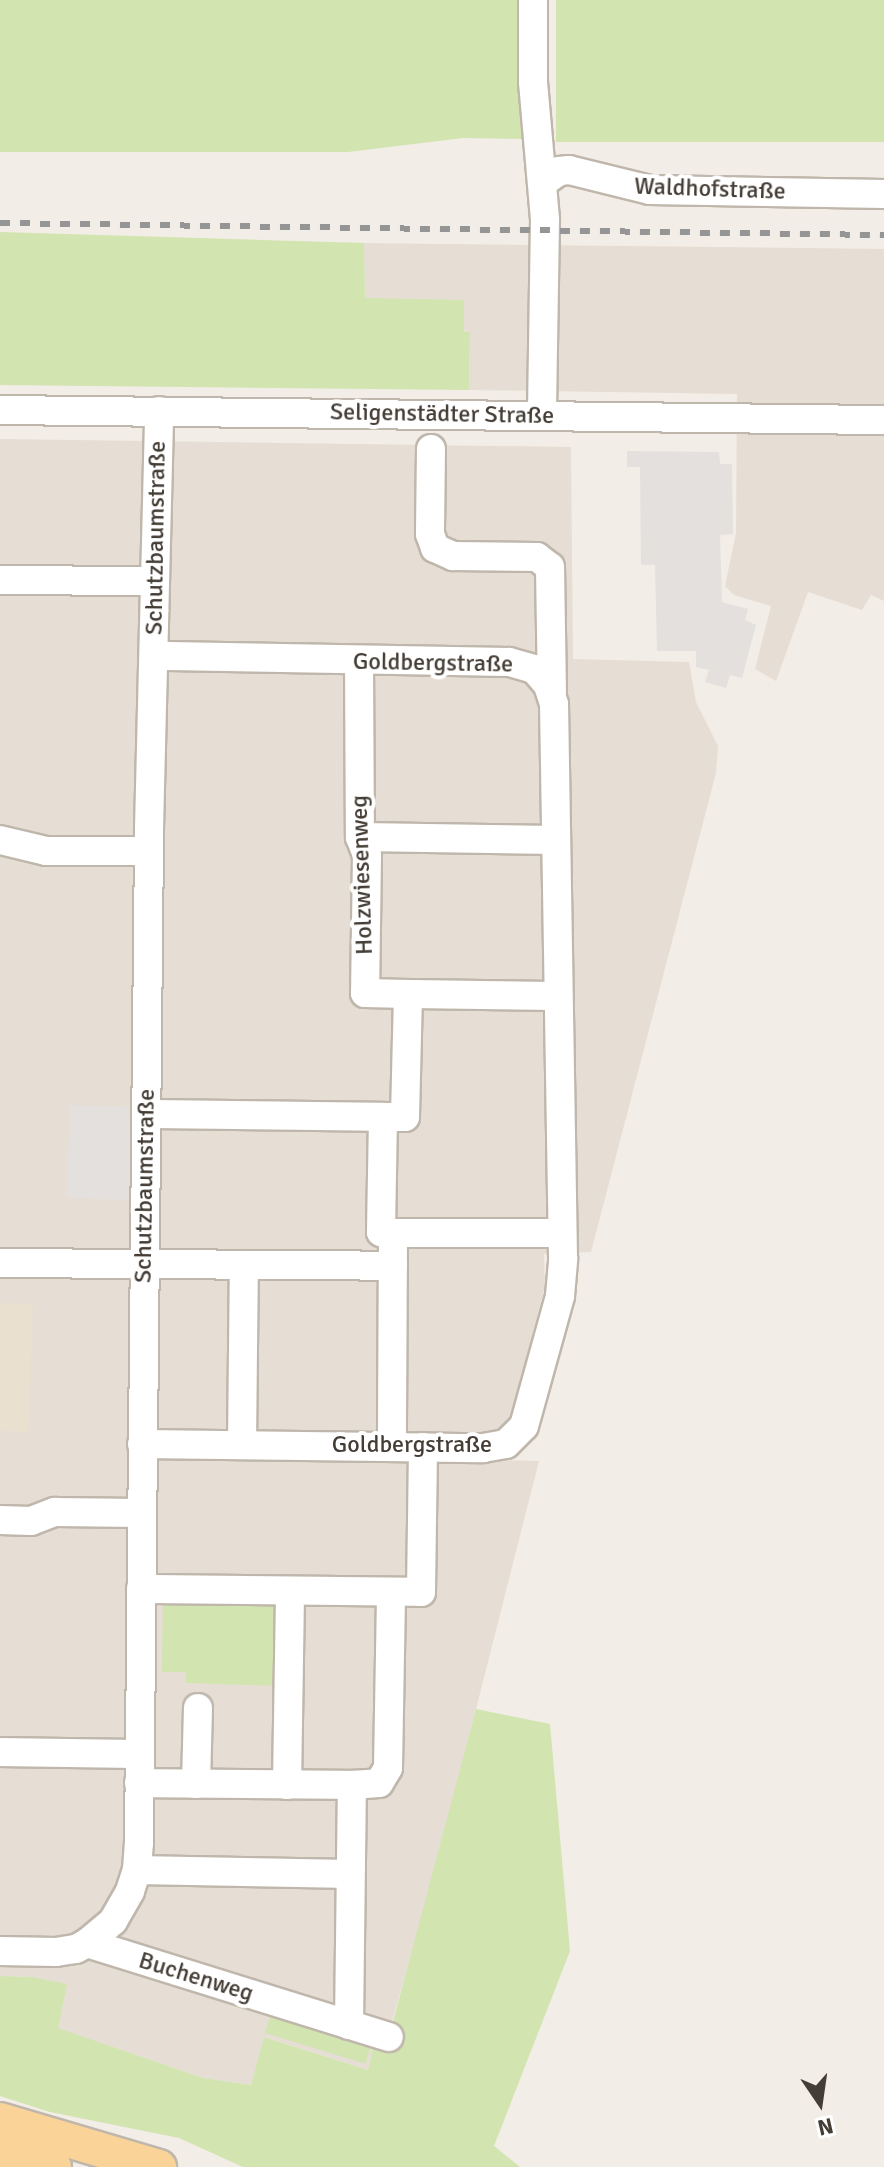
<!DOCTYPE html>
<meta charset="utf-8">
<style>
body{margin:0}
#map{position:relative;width:884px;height:2167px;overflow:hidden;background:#f2ede6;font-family:Signika,sans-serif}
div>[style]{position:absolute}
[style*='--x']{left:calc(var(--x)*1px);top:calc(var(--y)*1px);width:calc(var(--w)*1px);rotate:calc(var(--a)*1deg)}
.residential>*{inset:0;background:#e6ded4}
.education>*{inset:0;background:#eae0d0;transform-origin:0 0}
.green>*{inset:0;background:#d2e4b0;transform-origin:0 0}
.parking>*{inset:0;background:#e3e0de;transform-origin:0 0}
.roads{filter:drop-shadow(2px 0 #c0b7ac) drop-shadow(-2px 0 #c0b7ac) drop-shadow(0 2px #c0b7ac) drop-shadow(0 -2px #c0b7ac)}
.minor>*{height:28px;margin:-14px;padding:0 14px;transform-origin:14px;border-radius:14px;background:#fff}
.major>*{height:34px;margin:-17px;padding:0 17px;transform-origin:17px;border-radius:17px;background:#f9d398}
.rail>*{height:6px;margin-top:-3px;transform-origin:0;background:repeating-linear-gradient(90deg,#959595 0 10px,transparent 0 20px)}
span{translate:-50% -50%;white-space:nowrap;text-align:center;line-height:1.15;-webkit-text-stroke:8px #fff;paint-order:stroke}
.street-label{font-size:24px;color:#443d36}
.north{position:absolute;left:780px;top:2063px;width:80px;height:80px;-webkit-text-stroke:6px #fff;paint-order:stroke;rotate:167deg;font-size:22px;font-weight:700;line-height:32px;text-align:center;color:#443d36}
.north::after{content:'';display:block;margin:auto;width:28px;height:36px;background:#443d36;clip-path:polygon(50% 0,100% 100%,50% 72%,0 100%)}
</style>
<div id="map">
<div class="residential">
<div style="clip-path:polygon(364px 243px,884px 249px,884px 601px,871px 595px,862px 610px,808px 592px,776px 681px,755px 669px,771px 606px,734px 595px,725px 586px,736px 533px,737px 394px,469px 390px,470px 332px,365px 299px)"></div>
<div style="clip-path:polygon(evenodd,0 439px,571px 447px,573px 659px,689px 662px,696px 702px,718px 746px,716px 773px,591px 1252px,544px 1254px,545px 1286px,500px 1460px,539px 1461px,440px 1851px,390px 2029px,374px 2043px,368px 2070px,265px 2037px,251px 2085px,203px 2078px,57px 2028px,32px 1977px,0 1976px,0 439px,282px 1598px,186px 1683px,186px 1672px,162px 1672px,282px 1598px)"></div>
</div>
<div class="education">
<div style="left:0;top:1303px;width:33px;height:128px;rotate:2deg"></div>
</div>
<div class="green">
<div style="clip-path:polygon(0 0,525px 0,523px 139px,463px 138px,348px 152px,0 152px)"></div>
<div style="left:556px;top:0;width:328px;height:142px"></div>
<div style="clip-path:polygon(0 232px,364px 243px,365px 298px,464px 300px,464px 331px,470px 332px,469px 390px,0 385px)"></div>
<div style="clip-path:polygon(163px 1596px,282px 1597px,281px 1686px,186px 1683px,186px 1672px,162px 1672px)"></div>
<div style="clip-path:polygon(476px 1709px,550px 1724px,570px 1951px,494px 2146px,520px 2167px,243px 2167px,179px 2138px,50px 2112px,0 2096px,0 1976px,32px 1977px,67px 1984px,58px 2028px,203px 2078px,251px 2085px,264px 2037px,368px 2070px,374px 2043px,391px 2029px)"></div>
<div style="left:272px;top:2010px;width:105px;height:24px;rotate:17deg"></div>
</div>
<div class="parking">
<div style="clip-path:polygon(627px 451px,719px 452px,720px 464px,732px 464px,733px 534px,720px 535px,722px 602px,748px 609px,745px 620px,756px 625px,742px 678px,730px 675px,726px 688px,705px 682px,709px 670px,696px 667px,696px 651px,657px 651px,655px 565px,641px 565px,640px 467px,627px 467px)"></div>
<div style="left:70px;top:1105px;width:63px;height:93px;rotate:2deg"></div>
</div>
<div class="roads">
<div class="minor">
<div style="--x:533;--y:0;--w:82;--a:90"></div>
<div style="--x:533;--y:82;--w:139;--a:85"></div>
<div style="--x:545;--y:220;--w:195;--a:90.9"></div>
<div style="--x:542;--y:183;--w:21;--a:-35"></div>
<div style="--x:559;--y:171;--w:10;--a:-6"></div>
<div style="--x:569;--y:170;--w:83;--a:13.9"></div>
<div style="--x:650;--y:190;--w:234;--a:1"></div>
<div style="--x:0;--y:410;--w:884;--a:0.65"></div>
<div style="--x:431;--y:449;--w:85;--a:90.7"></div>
<div style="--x:430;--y:534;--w:15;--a:70"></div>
<div style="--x:435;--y:548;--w:20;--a:24"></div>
<div style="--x:453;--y:556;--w:84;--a:0.7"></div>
<div style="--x:537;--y:557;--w:16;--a:38"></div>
<div style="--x:550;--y:567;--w:125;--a:89.1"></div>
<div style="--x:0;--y:580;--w:155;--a:0.4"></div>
<div style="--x:359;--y:661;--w:176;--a:89.7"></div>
<div style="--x:360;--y:837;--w:19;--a:69"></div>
<div style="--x:367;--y:855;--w:138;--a:90.8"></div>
<div style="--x:365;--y:993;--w:43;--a:1.3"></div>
<div style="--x:408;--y:994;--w:123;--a:91.4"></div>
<div style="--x:405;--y:1117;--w:22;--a:180"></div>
<div style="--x:383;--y:1117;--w:115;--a:91"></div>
<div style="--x:381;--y:1232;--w:12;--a:5"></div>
<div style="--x:393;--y:1233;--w:214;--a:90.3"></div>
<div style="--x:360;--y:837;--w:196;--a:0.9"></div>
<div style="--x:0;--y:840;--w:47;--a:13.4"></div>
<div style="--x:46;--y:851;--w:103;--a:0"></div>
<div style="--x:408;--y:994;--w:149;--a:0.8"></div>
<div style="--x:146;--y:1114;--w:237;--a:0.7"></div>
<div style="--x:393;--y:1233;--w:169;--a:0"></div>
<div style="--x:0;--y:1263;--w:393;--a:0.4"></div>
<div style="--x:142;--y:1444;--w:341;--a:0.7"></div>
<div style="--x:483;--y:1448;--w:23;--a:-10"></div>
<div style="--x:506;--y:1444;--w:25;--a:-45"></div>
<div style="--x:524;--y:1426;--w:135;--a:-74.5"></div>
<div style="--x:560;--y:1296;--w:38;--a:-85"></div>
<div style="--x:563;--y:1258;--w:554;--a:-90.93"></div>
<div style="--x:554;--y:704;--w:20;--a:-108"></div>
<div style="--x:548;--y:685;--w:21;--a:-131"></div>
<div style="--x:534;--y:669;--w:26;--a:-164"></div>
<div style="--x:509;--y:662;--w:355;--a:-179"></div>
<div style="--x:242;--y:1445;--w:180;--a:-89.4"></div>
<div style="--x:0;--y:1520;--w:31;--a:2"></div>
<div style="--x:31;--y:1521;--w:26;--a:-21"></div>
<div style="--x:55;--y:1512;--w:86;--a:0.7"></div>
<div style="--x:141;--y:1589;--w:280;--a:0.6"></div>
<div style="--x:421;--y:1592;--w:145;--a:-89.2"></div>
<div style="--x:0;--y:1752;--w:139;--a:0.8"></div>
<div style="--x:139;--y:1783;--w:213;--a:0.5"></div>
<div style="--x:196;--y:1784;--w:76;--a:-88.5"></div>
<div style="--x:287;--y:1785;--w:194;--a:-89.1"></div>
<div style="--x:137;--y:1870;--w:213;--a:1.1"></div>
<div style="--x:87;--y:1943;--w:34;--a:-40"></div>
<div style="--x:113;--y:1921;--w:34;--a:-60"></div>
<div style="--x:130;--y:1891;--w:22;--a:-72"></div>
<div style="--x:137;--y:1870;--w:27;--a:-86"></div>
<div style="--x:139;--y:1843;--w:1014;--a:-89.43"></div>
<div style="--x:149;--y:829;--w:418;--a:-88.6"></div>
<div style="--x:0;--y:1951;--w:56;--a:1"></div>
<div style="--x:56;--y:1952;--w:20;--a:-9"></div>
<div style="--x:76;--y:1949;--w:13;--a:-29"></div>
<div style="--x:87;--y:1943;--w:316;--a:17.3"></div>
<div style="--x:349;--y:2025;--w:240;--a:-89.3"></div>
<div style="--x:352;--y:1785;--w:27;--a:-4"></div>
<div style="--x:379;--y:1783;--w:17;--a:-59"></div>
<div style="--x:388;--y:1768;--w:176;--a:-89"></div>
</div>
<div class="major">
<div style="--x:0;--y:2120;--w:166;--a:16.5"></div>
<div style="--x:0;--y:2152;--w:56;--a:15.5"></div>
</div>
</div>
<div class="rail">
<div style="--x:0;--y:223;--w:884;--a:0.78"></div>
</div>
<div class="street-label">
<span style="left:710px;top:189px;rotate:2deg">Waldhofstraße</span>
<span style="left:442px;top:414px;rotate:1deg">Seligenstädter Straße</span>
<span style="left:156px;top:538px;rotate:-89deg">Schutzbaumstraße</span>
<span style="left:433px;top:663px;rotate:1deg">Goldbergstraße</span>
<span style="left:362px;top:875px;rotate:-92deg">Holzwiesenweg</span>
<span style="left:145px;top:1186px;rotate:-89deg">Schutzbaumstraße</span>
<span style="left:412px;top:1445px">Goldbergstraße</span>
<span style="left:196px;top:1977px;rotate:17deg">Buchenweg</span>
</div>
<div class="north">N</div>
</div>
